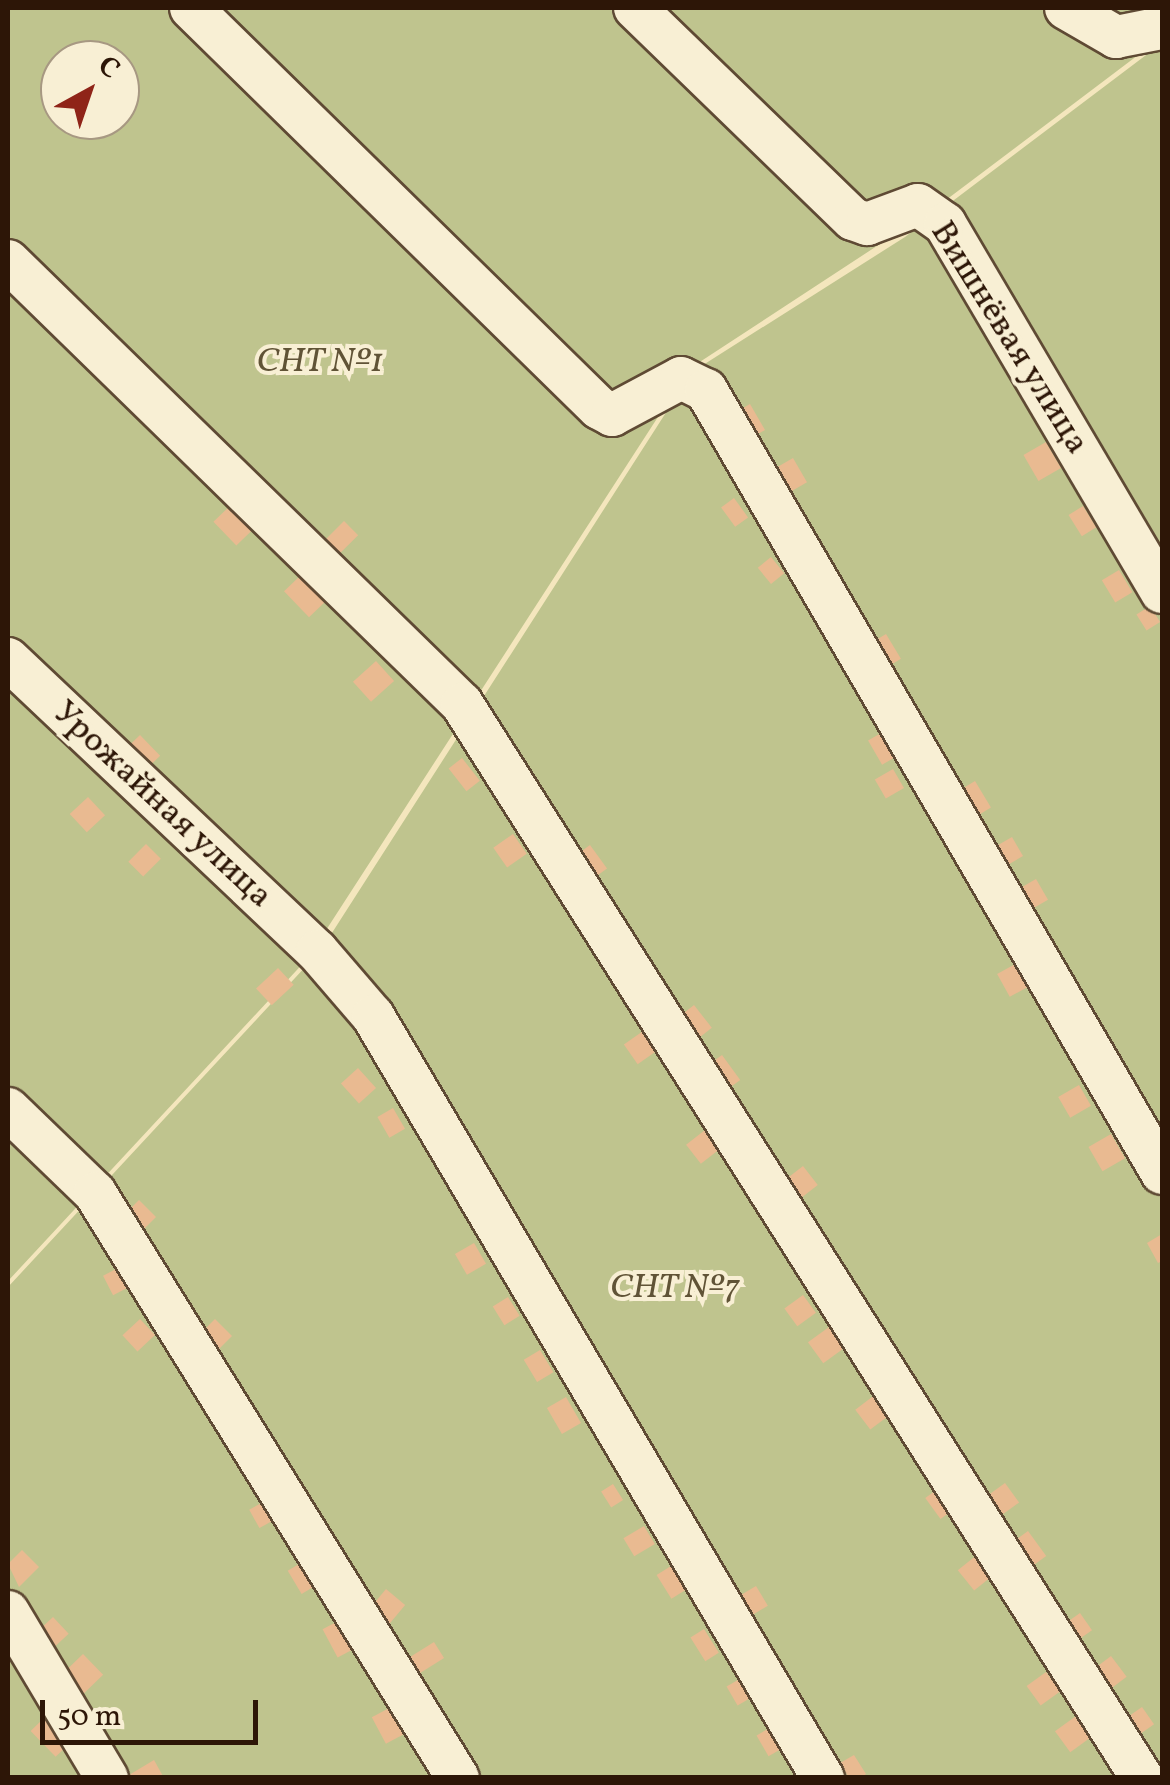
<!DOCTYPE html>
<meta charset="utf-8">
<style>
body{margin:0}
#map{position:relative;width:1170px;height:1785px;overflow:hidden;background:#f4e6bd;font-family:Vollkorn,serif}
div>[style]{position:absolute}
[style*='--x']{left:calc(var(--x)*1px);top:calc(var(--y)*1px);width:calc(var(--w)*1px);rotate:calc(var(--a)*1deg)}
.green>*{inset:0;background:#bfc48e}
.building>*{inset:0;background:#e9ba91;transform-origin:0 0}
.roads{filter:drop-shadow(2px 0 #5f4a34) drop-shadow(-2px 0 #5f4a34) drop-shadow(0 2px #5f4a34) drop-shadow(0 -2px #5f4a34)}
.minor>*{height:42px;margin:-21px;padding:0 21px;transform-origin:21px;border-radius:21px;background:#f8efd4}
span{translate:-50% -50%;white-space:nowrap;text-align:center;line-height:1.15;-webkit-text-stroke:8px #f8efd4;paint-order:stroke}
.street-label{font-size:35px;color:#2d1607}
.park-label{font-size:35px;color:#605336;font-style:italic}
.frame{position:absolute;inset:0;border:10px solid #2d1607;pointer-events:none}
.north{position:absolute;left:40px;top:40px;width:100px;height:100px;box-sizing:border-box;background:#f8efd4;border:2px solid #a79882;border-radius:50%;rotate:40deg;font-size:28px;font-weight:700;line-height:40px;text-align:center;color:#2d1607}
.north::after{content:'';display:block;margin:auto;width:35px;height:45px;background:#8f2418;clip-path:polygon(50% 0,100% 100%,50% 72%,0 100%)}
.scale{position:absolute;left:40px;top:1700px;width:218px;height:45px;box-sizing:border-box;border:5px solid #2d1607;border-top:0;padding-left:12px;font-size:30px;line-height:35px;white-space:nowrap;color:#2d1607;-webkit-text-stroke:8px #f8efd4;paint-order:stroke}
</style>
<div id="map">
<div class="green">
<div style="clip-path:polygon(evenodd,8px 8px,1162px 8px,1162px 37px,938px 206px,689px 369px,308px 958px,8px 1281px,8px 8px,60px 60px,120px 60px,120px 120px,60px 120px,60px 60px)"></div>
<div style="clip-path:polygon(1162px 43px,1162px 1777px,8px 1777px,8px 1287px,321px 950px,692px 372px,905px 237px)"></div>
</div>
<div class="building">
<div style="left:750px;top:404px;width:30px;height:17px;rotate:60deg"></div>
<div style="left:1046px;top:442px;width:30px;height:26px;rotate:60deg"></div>
<div style="left:793px;top:458px;width:28px;height:27px;rotate:60deg"></div>
<div style="left:734px;top:498px;width:24px;height:16px;rotate:54deg"></div>
<div style="left:235px;top:501px;width:33px;height:30px;rotate:46deg"></div>
<div style="left:1083px;top:506px;width:25px;height:17px;rotate:58deg"></div>
<div style="left:344px;top:521px;width:20px;height:30px;rotate:45deg"></div>
<div style="left:771px;top:557px;width:21px;height:17px;rotate:51deg"></div>
<div style="left:1119px;top:570px;width:26px;height:20px;rotate:59deg"></div>
<div style="left:302px;top:574px;width:36px;height:25px;rotate:46deg"></div>
<div style="left:1150px;top:606px;width:19px;height:16px;rotate:58deg"></div>
<div style="left:886px;top:634px;width:29px;height:21px;rotate:59deg"></div>
<div style="left:376px;top:661px;width:27px;height:31px;rotate:48deg"></div>
<div style="left:888px;top:729px;width:28px;height:23px;rotate:60deg"></div>
<div style="left:140px;top:735px;width:29px;height:25px;rotate:46deg"></div>
<div style="left:462px;top:758px;width:29px;height:17px;rotate:52deg"></div>
<div style="left:893px;top:769px;width:22px;height:21px;rotate:60deg"></div>
<div style="left:975px;top:781px;width:31px;height:25px;rotate:59deg"></div>
<div style="left:88px;top:797px;width:25px;height:25px;rotate:47deg"></div>
<div style="left:513px;top:834px;width:24px;height:24px;rotate:55deg"></div>
<div style="left:1012px;top:837px;width:22px;height:26px;rotate:60deg"></div>
<div style="left:146px;top:844px;width:21px;height:25px;rotate:45deg"></div>
<div style="left:590px;top:845px;width:29px;height:29px;rotate:54deg"></div>
<div style="left:1036px;top:879px;width:24px;height:28px;rotate:60deg"></div>
<div style="left:1019px;top:962px;width:26px;height:25px;rotate:61deg"></div>
<div style="left:278px;top:968px;width:23px;height:30px;rotate:47deg"></div>
<div style="left:694px;top:1005px;width:29px;height:27px;rotate:52deg"></div>
<div style="left:646px;top:1029px;width:24px;height:27px;rotate:55deg"></div>
<div style="left:722px;top:1055px;width:31px;height:27px;rotate:54deg"></div>
<div style="left:358px;top:1068px;width:27px;height:23px;rotate:48deg"></div>
<div style="left:1079px;top:1085px;width:24px;height:24px;rotate:60deg"></div>
<div style="left:393px;top:1108px;width:24px;height:18px;rotate:60deg"></div>
<div style="left:705px;top:1130px;width:24px;height:24px;rotate:52deg"></div>
<div style="left:1111px;top:1134px;width:28px;height:26px;rotate:60deg"></div>
<div style="left:803px;top:1166px;width:24px;height:33px;rotate:52deg"></div>
<div style="left:139px;top:1200px;width:24px;height:25px;rotate:45deg"></div>
<div style="clip-path:polygon(1162px 1234px,1162px 1261px,1158px 1263px,1147px 1243px)"></div>
<div style="left:474px;top:1243px;width:24px;height:22px;rotate:60deg"></div>
<div style="left:120px;top:1267px;width:22px;height:19px;rotate:63deg"></div>
<div style="left:803px;top:1295px;width:22px;height:23px;rotate:54deg"></div>
<div style="left:508px;top:1297px;width:22px;height:18px;rotate:58deg"></div>
<div style="left:140px;top:1319px;width:22px;height:24px;rotate:47deg"></div>
<div style="left:215px;top:1319px;width:24px;height:25px;rotate:45deg"></div>
<div style="left:829px;top:1327px;width:26px;height:26px;rotate:54deg"></div>
<div style="left:540px;top:1350px;width:26px;height:19px;rotate:59deg"></div>
<div style="left:876px;top:1394px;width:25px;height:26px;rotate:53deg"></div>
<div style="left:566px;top:1397px;width:30px;height:22px;rotate:60deg"></div>
<div style="left:1005px;top:1483px;width:24px;height:29px;rotate:54deg"></div>
<div style="left:613px;top:1484px;width:19px;height:14px;rotate:58deg"></div>
<div style="left:939px;top:1488px;width:26px;height:17px;rotate:54deg"></div>
<div style="left:265px;top:1501px;width:21px;height:18px;rotate:61deg"></div>
<div style="left:644px;top:1526px;width:21px;height:24px;rotate:59deg"></div>
<div style="left:1028px;top:1531px;width:31px;height:26px;rotate:54deg"></div>
<div style="clip-path:polygon(22px 1550px,39px 1567px,19px 1587px,8px 1564px)"></div>
<div style="left:978px;top:1554px;width:26px;height:26px;rotate:51deg"></div>
<div style="left:304px;top:1561px;width:27px;height:19px;rotate:59deg"></div>
<div style="left:671px;top:1566px;width:28px;height:17px;rotate:58deg"></div>
<div style="left:756px;top:1586px;width:23px;height:24px;rotate:59deg"></div>
<div style="left:386px;top:1589px;width:25px;height:24px;rotate:40deg"></div>
<div style="left:1080px;top:1613px;width:21px;height:26px;rotate:55deg"></div>
<div style="left:53px;top:1617px;width:23px;height:25px;rotate:47deg"></div>
<div style="left:342px;top:1619px;width:32px;height:22px;rotate:62deg"></div>
<div style="left:704px;top:1629px;width:28px;height:16px;rotate:58deg"></div>
<div style="left:434px;top:1642px;width:19px;height:33px;rotate:58deg"></div>
<div style="left:83px;top:1654px;width:29px;height:28px;rotate:46deg"></div>
<div style="left:1111px;top:1656px;width:26px;height:24px;rotate:53deg"></div>
<div style="left:1046px;top:1672px;width:24px;height:24px;rotate:54deg"></div>
<div style="left:743px;top:1677px;width:22px;height:19px;rotate:60deg"></div>
<div style="left:393px;top:1706px;width:30px;height:24px;rotate:62deg"></div>
<div style="left:1142px;top:1707px;width:21px;height:21px;rotate:55deg"></div>
<div style="left:1076px;top:1716px;width:26px;height:26px;rotate:54deg"></div>
<div style="left:45px;top:1717px;width:36px;height:20px;rotate:46deg"></div>
<div style="left:773px;top:1726px;width:24px;height:19px;rotate:60deg"></div>
<div style="clip-path:polygon(854px 1755px,866px 1774px,861px 1778px,849px 1778px,840px 1763px)"></div>
<div style="clip-path:polygon(154px 1760px,164px 1778px,124px 1778px)"></div>
</div>
<div class="roads">
<div class="minor">
<div style="--x:191;--y:8;--w:571;--a:44.43"></div>
<div style="--x:599;--y:408;--w:15;--a:28"></div>
<div style="--x:612;--y:415;--w:78;--a:-28.2"></div>
<div style="--x:681;--y:378;--w:28;--a:26"></div>
<div style="--x:706;--y:390;--w:906;--a:59.78"></div>
<div style="--x:635;--y:8;--w:303;--a:44.1"></div>
<div style="--x:853;--y:219;--w:15;--a:20"></div>
<div style="--x:867;--y:224;--w:54;--a:-20.4"></div>
<div style="--x:918;--y:205;--w:33;--a:35"></div>
<div style="--x:945;--y:224;--w:427;--a:59.5"></div>
<div style="--x:1066;--y:8;--w:58;--a:30.1"></div>
<div style="--x:1116;--y:37;--w:47;--a:-11.1"></div>
<div style="--x:8;--y:261;--w:634;--a:44.3"></div>
<div style="--x:462;--y:704;--w:1271;--a:57.66"></div>
<div style="--x:8;--y:659;--w:425;--a:43.4"></div>
<div style="--x:317;--y:951;--w:86;--a:49.3"></div>
<div style="--x:373;--y:1016;--w:885;--a:59.44"></div>
<div style="--x:8;--y:1109;--w:121;--a:44"></div>
<div style="--x:95;--y:1193;--w:688;--a:58.18"></div>
<div style="--x:8;--y:1612;--w:193;--a:59.2"></div>
</div>
</div>
<div class="street-label">
<span style="left:1009px;top:338px;rotate:58deg">Вишнёвая улица</span>
<span style="left:162px;top:805px;rotate:43deg">Урожайная улица</span>
</div>
<div class="park-label">
<span style="left:320px;top:362px">СНТ №1</span>
<span style="left:675px;top:1288px">СНТ №7</span>
</div>
<div class="frame"></div>
<div class="north">С</div>
<div class="scale">50 m</div>
</div>
